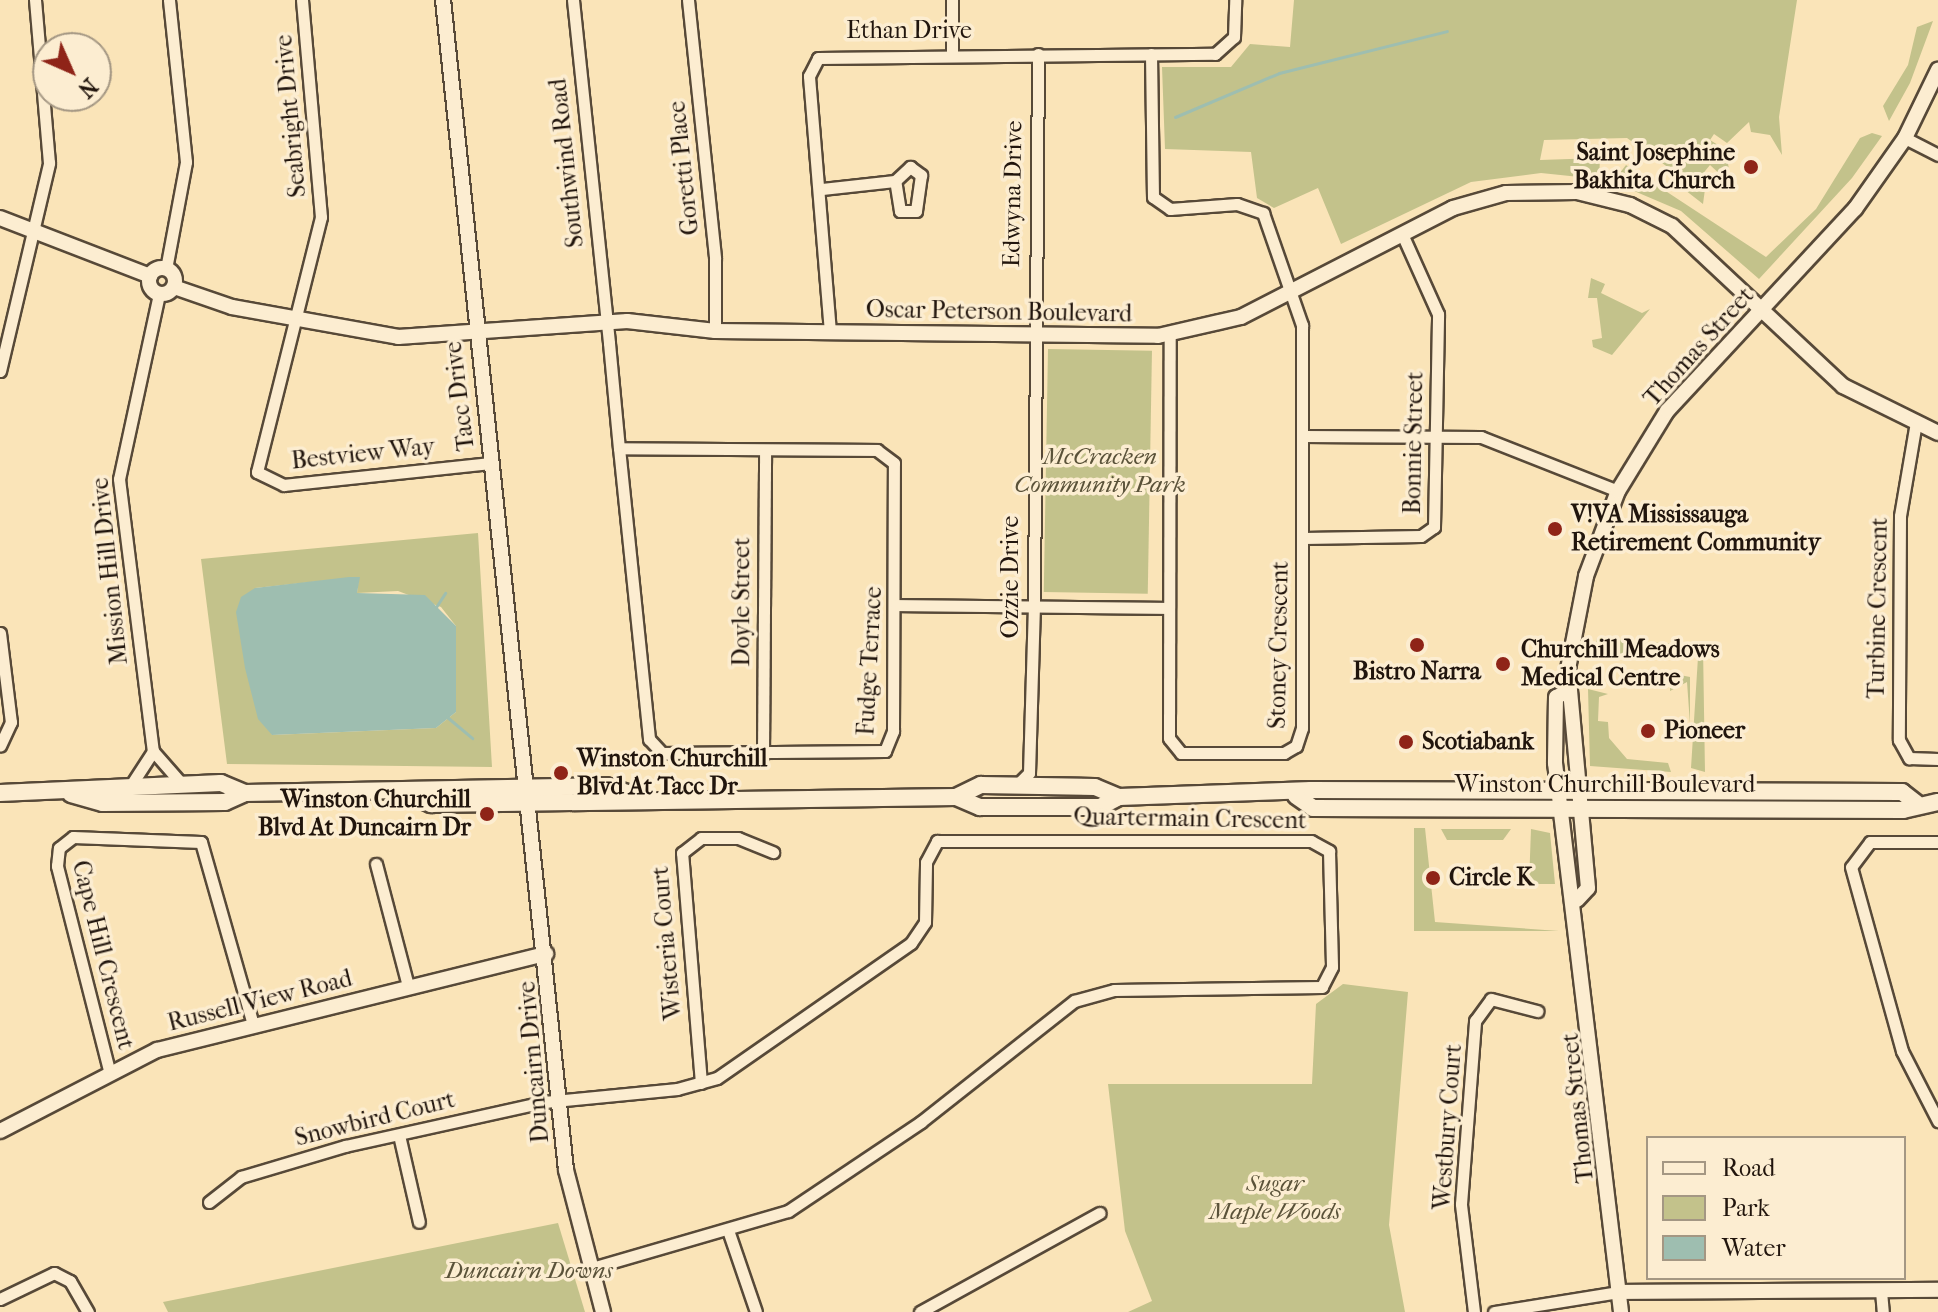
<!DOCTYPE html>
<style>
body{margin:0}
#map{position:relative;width:1938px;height:1312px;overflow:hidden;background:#fae4b8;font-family:"IM FELL French Canon",serif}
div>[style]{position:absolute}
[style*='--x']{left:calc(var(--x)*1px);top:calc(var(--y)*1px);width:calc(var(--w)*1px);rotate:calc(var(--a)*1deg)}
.green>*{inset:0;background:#c3c28b;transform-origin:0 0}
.water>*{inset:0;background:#9ebeb0}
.stream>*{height:3px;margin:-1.5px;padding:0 1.5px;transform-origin:1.5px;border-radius:1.5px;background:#9ebeb0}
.roads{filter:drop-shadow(2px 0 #574938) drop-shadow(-2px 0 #574938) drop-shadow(0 2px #574938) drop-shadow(0 -2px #574938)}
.minor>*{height:11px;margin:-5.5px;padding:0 5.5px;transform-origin:5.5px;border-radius:5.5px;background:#fcedd1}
.tertiary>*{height:14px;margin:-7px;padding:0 7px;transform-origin:7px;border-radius:7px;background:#fcedd1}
.tertiary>.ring{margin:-7px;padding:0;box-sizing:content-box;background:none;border:14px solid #fcedd1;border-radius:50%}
.secondary>*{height:16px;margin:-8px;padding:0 8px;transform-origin:8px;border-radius:8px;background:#fcedd1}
.dots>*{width:22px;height:22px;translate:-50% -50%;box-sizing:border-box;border:4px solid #fcedd1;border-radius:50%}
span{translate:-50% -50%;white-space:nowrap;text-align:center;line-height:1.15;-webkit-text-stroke:7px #fcedd1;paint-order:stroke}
.street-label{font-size:24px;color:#21150d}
.poi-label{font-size:24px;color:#21150d;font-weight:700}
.right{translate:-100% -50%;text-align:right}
.left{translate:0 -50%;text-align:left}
.park-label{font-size:24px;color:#5a5239;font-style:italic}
.legend{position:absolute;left:1646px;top:1136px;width:260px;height:144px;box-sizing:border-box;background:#fcedd1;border:2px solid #a49783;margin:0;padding:10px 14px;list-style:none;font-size:24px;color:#21150d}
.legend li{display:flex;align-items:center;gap:16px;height:40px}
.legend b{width:40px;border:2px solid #a49783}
.north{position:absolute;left:32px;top:32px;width:80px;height:80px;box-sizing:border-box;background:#fcedd1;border:2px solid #a49783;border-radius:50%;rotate:135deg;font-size:22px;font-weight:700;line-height:32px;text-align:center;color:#21150d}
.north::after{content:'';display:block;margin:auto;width:28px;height:36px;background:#8f2418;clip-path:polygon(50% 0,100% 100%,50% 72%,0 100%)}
</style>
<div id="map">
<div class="green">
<div style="clip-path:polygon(1294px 0,1797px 0,1779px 117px,1782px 155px,1770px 135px,1751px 132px,1749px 122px,1727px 143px,1714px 134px,1710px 140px,1726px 150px,1729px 170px,1723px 177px,1710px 165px,1696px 182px,1705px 189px,1703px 204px,1685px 190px,1690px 183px,1627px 138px,1544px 140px,1540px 160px,1600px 158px,1599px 179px,1541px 173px,1471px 182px,1341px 244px,1318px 188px,1274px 208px,1257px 198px,1251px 152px,1165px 149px,1162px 67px,1231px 67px,1250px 44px,1290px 47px)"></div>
<div style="clip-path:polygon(1933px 21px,1910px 83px,1889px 121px,1883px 106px,1908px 65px,1917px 27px)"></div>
<div style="clip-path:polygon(1872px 133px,1882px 136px,1852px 178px,1759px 279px,1681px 211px,1613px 182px,1626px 165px,1766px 257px,1816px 209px,1860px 138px)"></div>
<div style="clip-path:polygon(1591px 278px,1605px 284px,1601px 293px,1642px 313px,1650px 309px,1612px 355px,1593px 347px,1592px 340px,1602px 338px,1597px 298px,1588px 298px)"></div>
<div style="left:1048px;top:349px;width:104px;height:243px;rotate:1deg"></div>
<div style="clip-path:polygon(evenodd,478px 533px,492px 767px,227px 764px,201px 559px,478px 533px,359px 577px,357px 593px,398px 591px,441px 607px,456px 626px,456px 712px,436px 728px,272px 735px,255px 588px,359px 577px)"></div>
<div style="clip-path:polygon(1597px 638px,1703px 646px,1705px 772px,1691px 768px,1698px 657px,1612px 657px,1594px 652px)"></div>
<div style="clip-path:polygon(1670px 673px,1690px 677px,1690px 724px,1687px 682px,1670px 691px)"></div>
<div style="clip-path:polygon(1588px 689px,1608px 694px,1599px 697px,1598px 721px,1608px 722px,1609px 738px,1627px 759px,1668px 763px,1671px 772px,1590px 766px)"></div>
<div style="clip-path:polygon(1414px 828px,1425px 828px,1435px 922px,1559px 931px,1414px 931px)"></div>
<div style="clip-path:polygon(1441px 829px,1511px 829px,1503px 840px,1447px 840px)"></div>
<div style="clip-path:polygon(1531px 829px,1550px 833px,1555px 884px,1529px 884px)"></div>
<div style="clip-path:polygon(1343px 984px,1408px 992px,1389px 1225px,1405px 1312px,1128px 1312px,1152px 1301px,1125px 1231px,1108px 1084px,1312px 1084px,1316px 1004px)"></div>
<div style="clip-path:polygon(558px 1223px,585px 1312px,168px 1312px,163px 1302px)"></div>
</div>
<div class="water">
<div style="clip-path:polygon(349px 577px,360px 577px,357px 593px,425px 595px,456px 626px,456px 712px,436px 728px,272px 735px,258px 719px,245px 668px,236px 612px,241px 597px,255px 588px)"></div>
</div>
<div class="stream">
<div style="--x:1175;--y:117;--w:113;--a:-22.9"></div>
<div style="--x:1279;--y:73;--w:173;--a:-14"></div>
<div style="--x:436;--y:607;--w:17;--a:-57"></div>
<div style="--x:447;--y:717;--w:33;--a:40"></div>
</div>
<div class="roads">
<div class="minor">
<div style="--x:302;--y:0;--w:218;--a:85"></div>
<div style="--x:321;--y:217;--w:263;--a:104.1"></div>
<div style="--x:257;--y:472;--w:30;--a:26"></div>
<div style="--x:284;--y:485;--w:207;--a:-6.1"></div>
<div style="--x:573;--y:0;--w:345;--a:84"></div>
<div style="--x:609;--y:343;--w:105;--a:84.6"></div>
<div style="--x:619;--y:448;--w:293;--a:84.1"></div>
<div style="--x:649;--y:739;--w:19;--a:47"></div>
<div style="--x:662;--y:753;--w:223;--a:-0.5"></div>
<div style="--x:885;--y:751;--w:22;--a:-68"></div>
<div style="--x:893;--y:731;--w:268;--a:-89.8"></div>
<div style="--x:894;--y:463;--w:21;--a:-143"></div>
<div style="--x:877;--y:450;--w:258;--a:-179.6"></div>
<div style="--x:688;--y:0;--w:260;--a:84"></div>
<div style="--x:715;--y:259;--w:72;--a:90"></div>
<div style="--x:952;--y:53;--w:53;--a:-90"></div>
<div style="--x:1151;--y:54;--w:143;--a:89.2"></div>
<div style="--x:1153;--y:197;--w:21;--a:35"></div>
<div style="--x:1170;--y:209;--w:67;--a:-4.3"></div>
<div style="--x:1237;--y:204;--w:28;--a:19"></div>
<div style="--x:1263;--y:213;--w:119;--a:70.8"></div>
<div style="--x:1302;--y:325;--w:403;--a:90"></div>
<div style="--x:1302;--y:728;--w:19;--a:108"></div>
<div style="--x:1296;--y:746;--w:14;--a:150"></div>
<div style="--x:1284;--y:753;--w:103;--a:180"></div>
<div style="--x:1181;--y:753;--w:19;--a:-129"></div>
<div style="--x:1169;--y:738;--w:403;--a:-89.9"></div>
<div style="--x:1905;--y:138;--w:37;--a:27"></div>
<div style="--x:822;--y:189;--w:73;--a:-6.3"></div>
<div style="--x:895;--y:181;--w:21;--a:-43"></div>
<div style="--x:910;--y:167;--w:14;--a:36"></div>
<div style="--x:921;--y:175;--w:36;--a:98"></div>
<div style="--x:916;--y:211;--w:16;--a:180"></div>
<div style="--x:900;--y:211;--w:30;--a:-99"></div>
<div style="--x:166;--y:269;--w:109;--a:-79.4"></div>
<div style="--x:186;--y:162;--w:163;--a:-96"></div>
<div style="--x:159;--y:294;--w:189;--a:102.2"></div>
<div style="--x:119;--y:479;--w:274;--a:82.9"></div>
<div style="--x:153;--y:751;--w:43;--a:48.8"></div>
<div style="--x:830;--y:332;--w:257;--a:-94.7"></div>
<div style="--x:809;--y:76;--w:20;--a:-63"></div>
<div style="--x:818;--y:58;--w:397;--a:-0.6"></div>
<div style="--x:1215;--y:54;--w:25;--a:-42"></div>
<div style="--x:1234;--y:37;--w:37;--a:-88"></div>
<div style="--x:0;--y:371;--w:214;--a:-76.7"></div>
<div style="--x:49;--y:163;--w:164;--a:-94.9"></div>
<div style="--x:1915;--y:428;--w:89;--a:99.7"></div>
<div style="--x:1900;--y:516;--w:224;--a:90.3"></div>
<div style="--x:1899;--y:740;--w:21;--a:61"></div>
<div style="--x:1909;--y:758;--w:29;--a:2"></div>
<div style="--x:1303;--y:436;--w:178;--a:0.3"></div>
<div style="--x:1481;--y:437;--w:147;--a:21.5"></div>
<div style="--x:1304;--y:538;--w:117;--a:-1"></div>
<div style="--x:1421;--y:536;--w:16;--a:-35"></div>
<div style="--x:1434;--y:527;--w:213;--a:-88.9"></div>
<div style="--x:1438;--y:314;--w:88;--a:-114.2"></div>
<div style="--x:896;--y:605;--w:272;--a:0.6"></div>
<div style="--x:0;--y:633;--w:90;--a:83"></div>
<div style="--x:11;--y:722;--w:26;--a:115"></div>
<div style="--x:763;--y:754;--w:303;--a:-89.6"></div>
<div style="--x:133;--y:782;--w:37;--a:-57"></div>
<div style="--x:1017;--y:785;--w:17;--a:-45"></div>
<div style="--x:1029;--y:773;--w:165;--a:-88.3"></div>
<div style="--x:1034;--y:608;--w:554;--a:-89.59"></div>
<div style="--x:1938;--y:842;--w:68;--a:180"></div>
<div style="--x:1870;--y:842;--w:31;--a:127"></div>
<div style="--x:1851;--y:867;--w:191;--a:74.5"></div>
<div style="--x:1902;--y:1051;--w:79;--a:62.8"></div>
<div style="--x:376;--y:864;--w:126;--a:75.3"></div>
<div style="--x:110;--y:1074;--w:215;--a:-104.3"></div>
<div style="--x:57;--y:866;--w:18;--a:-84"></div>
<div style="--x:59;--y:848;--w:18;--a:-38"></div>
<div style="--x:73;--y:837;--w:128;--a:2.2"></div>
<div style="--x:201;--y:842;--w:190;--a:74.1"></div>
<div style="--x:701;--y:1083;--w:231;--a:-94.7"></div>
<div style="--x:682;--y:853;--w:24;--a:-38"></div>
<div style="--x:701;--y:838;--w:37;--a:0"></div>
<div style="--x:738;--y:838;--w:38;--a:22"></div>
<div style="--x:399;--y:1135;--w:89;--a:77.1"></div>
<div style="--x:209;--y:1202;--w:41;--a:-38"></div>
<div style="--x:241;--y:1177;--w:109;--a:-16.6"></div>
<div style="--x:345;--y:1146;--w:204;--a:-12.5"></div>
<div style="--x:544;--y:1102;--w:134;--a:-5.6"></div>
<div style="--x:677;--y:1089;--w:41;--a:-15.4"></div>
<div style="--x:717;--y:1078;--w:236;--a:-34.8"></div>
<div style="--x:911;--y:943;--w:25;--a:-56"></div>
<div style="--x:925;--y:922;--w:60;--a:-89"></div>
<div style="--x:926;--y:862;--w:24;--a:-62"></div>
<div style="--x:937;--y:841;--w:374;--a:0"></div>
<div style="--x:1311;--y:841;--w:21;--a:29"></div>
<div style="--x:1329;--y:851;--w:116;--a:88.5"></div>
<div style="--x:1332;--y:967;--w:22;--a:117"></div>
<div style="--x:1322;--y:987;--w:208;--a:179.2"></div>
<div style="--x:1114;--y:990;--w:41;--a:164.6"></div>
<div style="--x:1074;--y:1001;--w:195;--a:141.7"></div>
<div style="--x:921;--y:1122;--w:160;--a:146.2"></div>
<div style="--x:788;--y:1211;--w:207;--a:163.8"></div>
<div style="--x:729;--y:1233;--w:83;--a:71.1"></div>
<div style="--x:1881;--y:1291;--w:21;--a:85"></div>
<div style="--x:0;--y:1299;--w:60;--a:-25.7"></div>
<div style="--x:54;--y:1273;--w:18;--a:27"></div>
<div style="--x:70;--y:1281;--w:36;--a:60"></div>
<div style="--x:920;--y:1312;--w:205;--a:-28.9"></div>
<div style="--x:1474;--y:1312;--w:109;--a:-96.9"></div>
<div style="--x:1461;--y:1204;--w:184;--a:-85.6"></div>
<div style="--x:1475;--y:1021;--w:27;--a:-54"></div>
<div style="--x:1491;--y:999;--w:48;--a:14.6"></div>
<div style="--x:1494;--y:1312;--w:127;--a:-9.1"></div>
</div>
<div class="tertiary">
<div style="--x:443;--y:0;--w:1176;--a:84"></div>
<div style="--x:566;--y:1170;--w:147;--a:75.4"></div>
<div style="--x:0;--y:218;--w:161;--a:21.1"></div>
<div class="ring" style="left:149px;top:268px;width:12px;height:12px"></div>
<div style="--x:174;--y:287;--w:61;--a:19"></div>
<div style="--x:232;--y:307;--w:169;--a:10.2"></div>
<div style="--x:398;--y:337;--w:230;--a:-4"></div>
<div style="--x:627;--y:321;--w:89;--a:6.5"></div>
<div style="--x:715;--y:331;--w:443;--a:0.6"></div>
<div style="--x:1158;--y:336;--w:85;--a:-12.9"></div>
<div style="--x:1241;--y:317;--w:238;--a:-27.2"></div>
<div style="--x:1453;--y:208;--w:55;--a:-15.8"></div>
<div style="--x:1506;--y:193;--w:71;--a:-0.8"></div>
<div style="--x:1577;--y:192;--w:55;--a:13.8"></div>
<div style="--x:1630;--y:205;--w:47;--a:26.6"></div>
<div style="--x:1672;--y:226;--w:234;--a:43.1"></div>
<div style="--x:1843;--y:386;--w:106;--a:26.3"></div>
<div style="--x:1568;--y:691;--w:13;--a:153"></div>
<div style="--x:1556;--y:697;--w:66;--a:90.9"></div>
<div style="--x:1555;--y:763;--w:553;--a:83.14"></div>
<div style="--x:1577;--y:900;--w:16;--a:-47"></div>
<div style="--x:1588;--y:888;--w:220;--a:-95.2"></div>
<div style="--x:1568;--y:669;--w:95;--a:-79"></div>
<div style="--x:1586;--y:576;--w:91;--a:-69.4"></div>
<div style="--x:1618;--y:491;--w:94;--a:-58.5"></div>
<div style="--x:1667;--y:411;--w:276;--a:-47.1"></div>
<div style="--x:1855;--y:209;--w:87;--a:-54.8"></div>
<div style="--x:1905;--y:138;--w:76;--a:-64.1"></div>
<div style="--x:0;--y:1131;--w:177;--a:-27.3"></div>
<div style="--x:157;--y:1050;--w:401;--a:-13.9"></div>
<div style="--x:1619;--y:1292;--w:319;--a:-0.4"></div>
</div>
<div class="secondary">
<div style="--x:404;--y:792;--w:30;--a:24"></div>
<div style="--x:431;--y:804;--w:525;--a:-0.76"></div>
<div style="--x:956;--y:797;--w:26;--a:23"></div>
<div style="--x:980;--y:807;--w:120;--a:0"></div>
<div style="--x:1100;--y:807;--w:21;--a:-28"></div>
<div style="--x:0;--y:793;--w:221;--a:-2.6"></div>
<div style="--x:221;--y:783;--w:26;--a:23"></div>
<div style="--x:245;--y:793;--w:361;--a:-1.1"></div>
<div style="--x:606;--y:786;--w:36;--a:18"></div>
<div style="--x:71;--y:794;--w:33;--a:16"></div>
<div style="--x:103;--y:803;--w:122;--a:-0.5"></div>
<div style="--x:225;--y:802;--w:22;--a:-24"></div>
<div style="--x:1296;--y:796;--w:21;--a:35"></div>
<div style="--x:1313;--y:808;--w:590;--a:0.19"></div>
<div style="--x:1903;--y:810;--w:36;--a:-13"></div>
<div style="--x:956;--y:797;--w:28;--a:-26"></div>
<div style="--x:981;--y:785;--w:114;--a:1"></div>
<div style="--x:1095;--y:787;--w:26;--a:23"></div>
<div style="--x:1119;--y:797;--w:192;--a:-2.1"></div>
<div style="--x:1311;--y:790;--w:591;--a:0.19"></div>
<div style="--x:1902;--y:792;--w:18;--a:38"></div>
</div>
</div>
<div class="dots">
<div style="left:1751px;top:167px;background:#8f2418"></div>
<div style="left:1555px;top:529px;background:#8f2418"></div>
<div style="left:1417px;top:645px;background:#8f2418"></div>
<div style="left:1503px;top:664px;background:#8f2418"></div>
<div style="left:1648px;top:731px;background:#8f2418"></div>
<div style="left:1406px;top:742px;background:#8f2418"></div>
<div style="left:561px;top:773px;background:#8f2418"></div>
<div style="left:487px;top:814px;background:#8f2418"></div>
<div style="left:1433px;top:878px;background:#8f2418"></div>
</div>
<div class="street-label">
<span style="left:909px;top:31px">Ethan Drive</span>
<span style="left:291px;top:116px;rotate:-95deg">Seabright Drive</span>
<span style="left:567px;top:163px;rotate:-96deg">Southwind Road</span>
<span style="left:684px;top:168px;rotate:-96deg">Goretti Place</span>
<span style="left:1013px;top:194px;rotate:-89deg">Edwyna Drive</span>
<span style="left:999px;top:312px;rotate:1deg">Oscar Peterson Boulevard</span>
<span style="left:1699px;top:347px;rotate:-48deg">Thomas Street</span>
<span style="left:460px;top:396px;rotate:-97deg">Tacc Drive</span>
<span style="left:1414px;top:443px;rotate:-89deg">Bonnie Street</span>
<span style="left:363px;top:454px;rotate:-6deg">Bestview Way</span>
<span style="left:110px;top:571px;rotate:-96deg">Mission Hill Drive</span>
<span style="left:1011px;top:577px;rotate:-90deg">Ozzie Drive</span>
<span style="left:742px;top:602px;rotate:-90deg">Doyle Street</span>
<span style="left:1878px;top:608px;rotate:-89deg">Turbine Crescent</span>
<span style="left:1279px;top:645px;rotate:-89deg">Stoney Crescent</span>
<span style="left:870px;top:661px;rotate:-87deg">Fudge Terrace</span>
<span style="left:1605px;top:785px">Winston Churchill Boulevard</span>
<span style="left:1190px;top:819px;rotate:1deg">Quartermain Crescent</span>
<span style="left:667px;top:943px;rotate:-95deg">Wisteria Court</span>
<span style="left:103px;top:955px;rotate:76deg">Cape Hill Crescent</span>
<span style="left:260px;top:1001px;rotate:-14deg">Russell View Road</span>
<span style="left:534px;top:1062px;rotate:-95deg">Duncairn Drive</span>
<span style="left:1578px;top:1108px;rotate:-96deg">Thomas Street</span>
<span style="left:375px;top:1119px;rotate:-14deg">Snowbird Court</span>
<span style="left:1448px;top:1127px;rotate:-86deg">Westbury Court</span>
</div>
<div class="poi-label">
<span class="right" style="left:1735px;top:167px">Saint Josephine<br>Bakhita Church</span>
<span class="left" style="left:1571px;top:529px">V!VA Mississauga<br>Retirement Community</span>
<span class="left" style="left:1521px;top:664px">Churchill Meadows<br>Medical Centre</span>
<span style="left:1417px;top:672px">Bistro Narra</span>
<span class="left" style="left:1664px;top:731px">Pioneer</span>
<span class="left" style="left:1422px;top:742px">Scotiabank</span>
<span class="left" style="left:577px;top:773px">Winston Churchill<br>Blvd At Tacc Dr</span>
<span class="right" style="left:471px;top:814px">Winston Churchill<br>Blvd At Duncairn Dr</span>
<span class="left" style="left:1449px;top:878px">Circle K</span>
</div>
<div class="park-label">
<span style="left:1100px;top:471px">McCracken<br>Community Park</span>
<span style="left:1275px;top:1198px">Sugar<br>Maple Woods</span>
<span style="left:529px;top:1271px">Duncairn Downs</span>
</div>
<ul class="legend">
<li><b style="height:10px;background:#fcedd1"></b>Road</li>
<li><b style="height:22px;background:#c3c28b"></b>Park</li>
<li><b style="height:22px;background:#9ebeb0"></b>Water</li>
</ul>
<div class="north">N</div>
</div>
